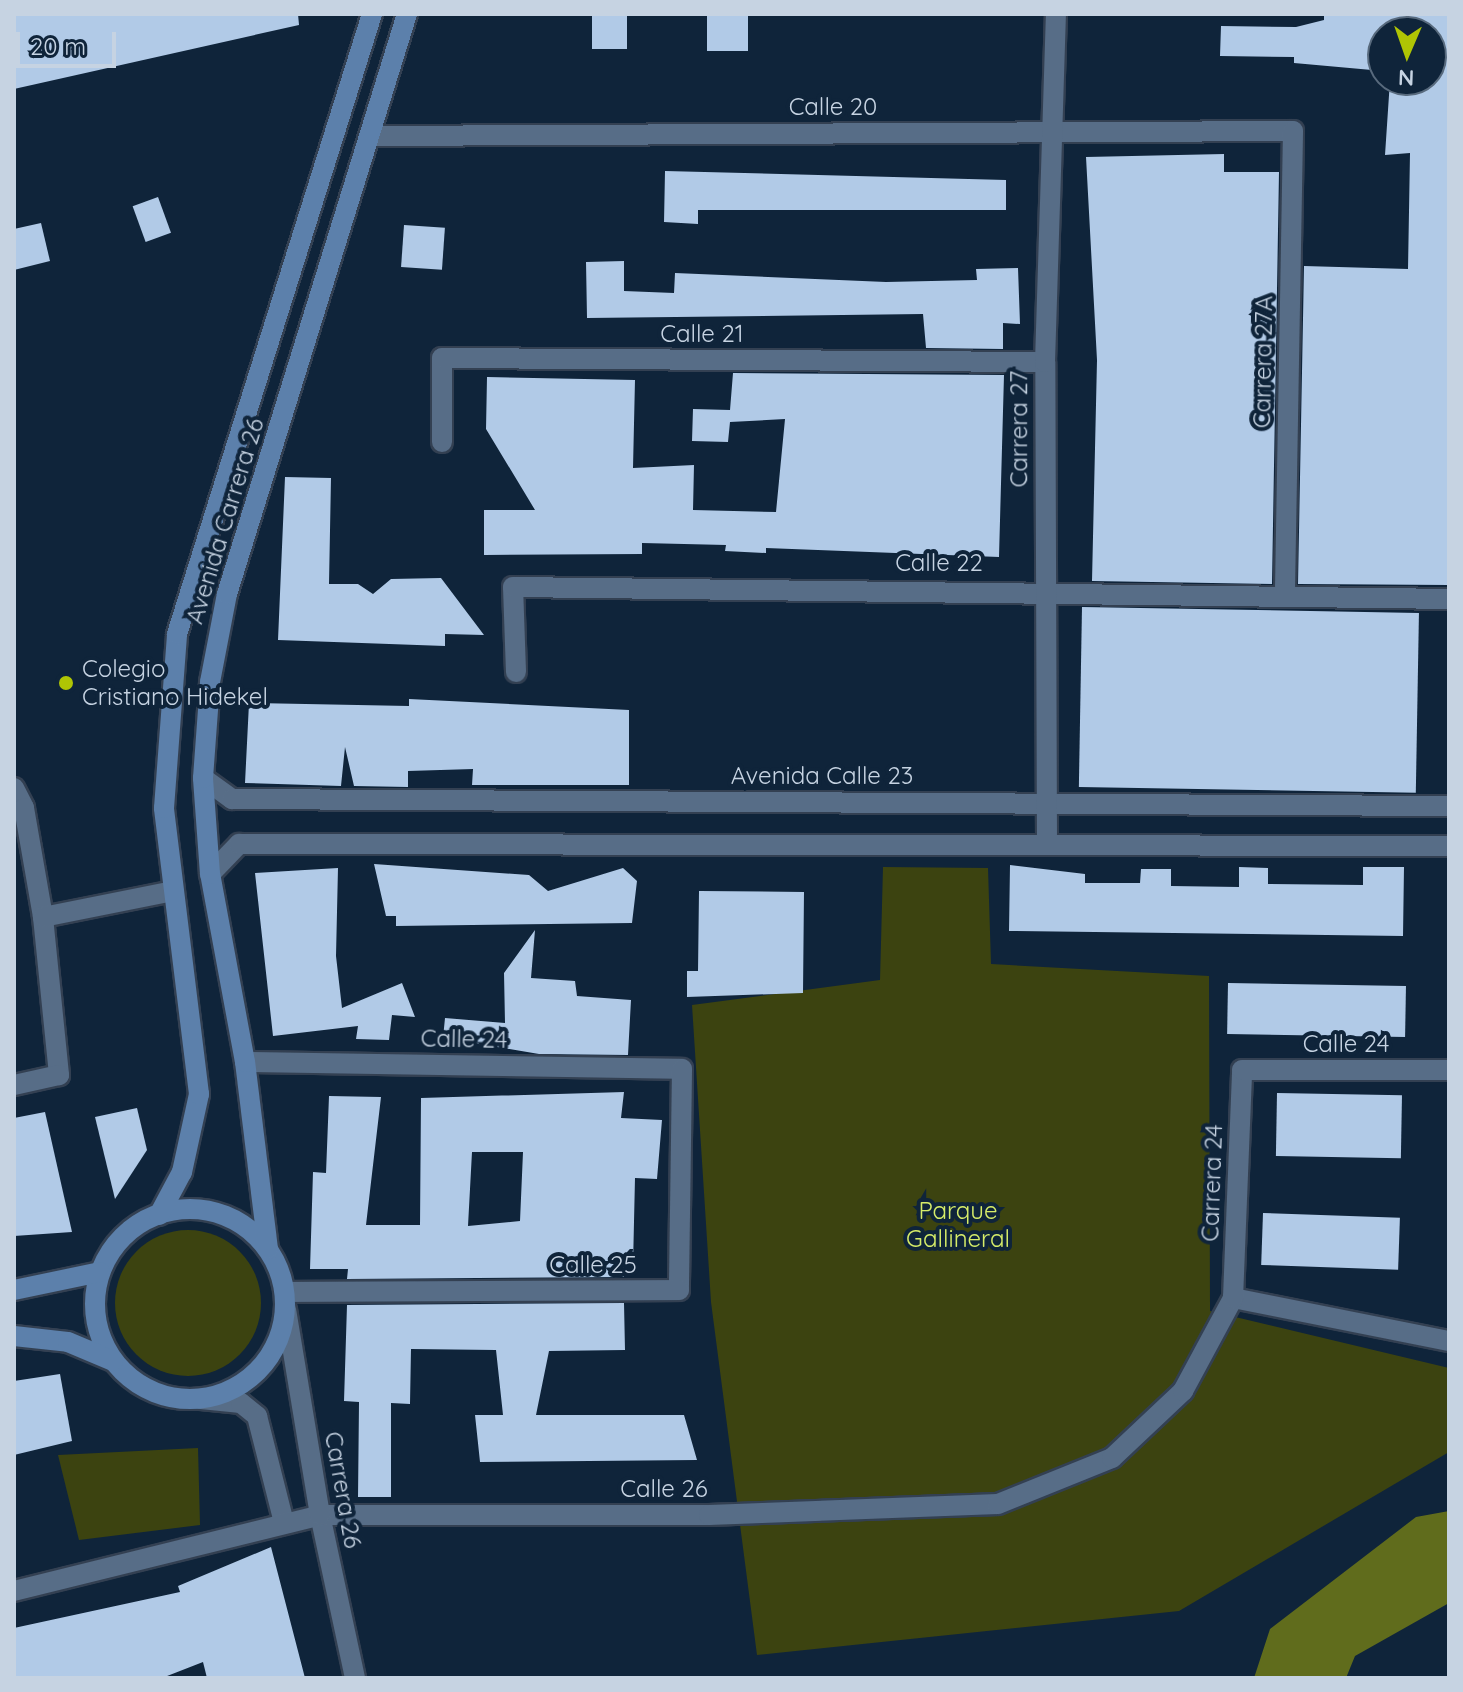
<!DOCTYPE html>
<style>
body{margin:0}
#map{position:relative;width:1463px;height:1692px;overflow:hidden;background:#0f243a;font-family:Quicksand,sans-serif}
div>[style]{position:absolute}
[style*='--x']{left:calc(var(--x)*1px);top:calc(var(--y)*1px);width:calc(var(--w)*1px);rotate:calc(var(--a)*1deg)}
.green>*{inset:0;background:#3c4310}
.round{border-radius:50%}
.water>*{inset:0;background:#606c1c}
.building>*{inset:0;background:#b1cae7;transform-origin:0 0}
.roads{filter:drop-shadow(2px 0 #334052) drop-shadow(-2px 0 #334052) drop-shadow(0 2px #334052) drop-shadow(0 -2px #334052)}
.minor>*{height:20px;margin:-10px;padding:0 10px;transform-origin:10px;border-radius:10px;background:#576d87}
.tertiary>*{height:20px;margin:-10px;padding:0 10px;transform-origin:10px;border-radius:10px;background:#576d87}
.secondary>*{height:20px;margin:-10px;padding:0 10px;transform-origin:10px;border-radius:10px;background:#5c80ab}
.secondary>.ring{margin:-10px;padding:0;box-sizing:content-box;background:none;border:20px solid #5c80ab;border-radius:50%}
.dots>*{width:22px;height:22px;translate:-50% -50%;box-sizing:border-box;border:4px solid #0f243a;border-radius:50%}
span{translate:-50% -50%;white-space:nowrap;text-align:center;line-height:1.15;-webkit-text-stroke:8px #0f243a;paint-order:stroke}
.street-label{font-size:24px;color:#c6d3e2}
.poi-label{font-size:24px;color:#c6d3e2}
.left{translate:0 -50%;text-align:left}
.park-label{font-size:24px;color:#d7ed69}
.frame{position:absolute;inset:0;border:16px solid #c6d3e2;pointer-events:none}
.north{position:absolute;left:1367px;top:16px;width:80px;height:80px;box-sizing:border-box;background:#0f243a;border:2px solid #586a7d;border-radius:50%;rotate:182deg;font-size:22px;font-weight:700;line-height:32px;text-align:center;color:#c6d3e2}
.north::after{content:'';display:block;margin:auto;width:28px;height:36px;background:#afc504;clip-path:polygon(50% 0,100% 100%,50% 72%,0 100%)}
.scale{position:absolute;left:16px;top:32px;width:100px;height:36px;box-sizing:border-box;border:4px solid #c6d3e2;border-top:0;padding-left:10px;font-size:24px;line-height:28px;white-space:nowrap;color:#c6d3e2;-webkit-text-stroke:6px #0f243a;paint-order:stroke}
</style>
<div id="map">
<div class="green">
<div style="clip-path:polygon(883px 867px,988px 868px,991px 964px,1209px 976px,1210px 1311px,1449px 1368px,1449px 1452px,1179px 1611px,757px 1655px,711px 1302px,692px 1005px,880px 980px)"></div>
<div class="round" style="left:115px;top:1230px;width:146px;height:146px"></div>
<div style="clip-path:polygon(198px 1448px,200px 1525px,79px 1540px,58px 1455px)"></div>
</div>
<div class="water">
<div style="clip-path:polygon(1449px 1511px,1449px 1603px,1355px 1656px,1346px 1678px,1254px 1678px,1270px 1629px,1416px 1517px)"></div>
</div>
<div class="building">
<div style="clip-path:polygon(14px 14px,298px 14px,299px 25px,14px 89px)"></div>
<div style="left:592px;top:14px;width:35px;height:35px"></div>
<div style="left:707px;top:14px;width:41px;height:37px"></div>
<div style="clip-path:polygon(1324px 14px,1449px 14px,1449px 585px,1298px 584px,1304px 266px,1408px 269px,1410px 153px,1385px 155px,1390px 80px,1431px 80px,1431px 32px,1383px 32px,1383px 71px,1294px 63px,1294px 57px,1220px 56px,1221px 26px,1296px 27px,1324px 20px)"></div>
<div style="clip-path:polygon(1224px 154px,1224px 172px,1279px 172px,1272px 584px,1092px 581px,1097px 360px,1086px 157px)"></div>
<div style="clip-path:polygon(665px 171px,1006px 180px,1006px 210px,698px 210px,698px 224px,664px 222px)"></div>
<div style="left:158px;top:197px;width:38px;height:27px;rotate:70deg"></div>
<div style="clip-path:polygon(41px 223px,50px 261px,14px 270px,14px 229px)"></div>
<div style="left:404px;top:225px;width:41px;height:42px;rotate:4deg"></div>
<div style="clip-path:polygon(624px 261px,624px 291px,674px 293px,675px 273px,886px 282px,977px 280px,976px 269px,1018px 268px,1020px 324px,1003px 323px,1003px 349px,926px 348px,923px 314px,587px 318px,586px 262px)"></div>
<div style="clip-path:polygon(733px 373px,1004px 375px,999px 557px,766px 548px,766px 553px,725px 551px,726px 545px,642px 543px,642px 554px,484px 555px,484px 510px,535px 510px,486px 429px,487px 377px,635px 380px,633px 468px,694px 465px,693px 510px,776px 512px,785px 419px,730px 422px,728px 442px,692px 441px,693px 409px,730px 410px)"></div>
<div style="clip-path:polygon(285px 477px,331px 478px,329px 584px,358px 584px,373px 594px,391px 579px,441px 578px,484px 635px,445px 634px,445px 646px,278px 640px)"></div>
<div style="left:1082px;top:607px;width:337px;height:180px;rotate:1deg"></div>
<div style="clip-path:polygon(409px 699px,629px 710px,629px 785px,472px 785px,473px 769px,408px 771px,408px 787px,354px 786px,345px 747px,341px 786px,245px 783px,249px 703px,409px 706px)"></div>
<div style="clip-path:polygon(374px 864px,529px 875px,548px 891px,623px 868px,637px 881px,632px 923px,396px 926px,396px 916px,386px 916px)"></div>
<div style="clip-path:polygon(1010px 865px,1085px 874px,1085px 883px,1140px 883px,1141px 869px,1171px 869px,1171px 886px,1239px 887px,1239px 867px,1268px 868px,1268px 884px,1363px 885px,1363px 867px,1404px 867px,1403px 936px,1009px 931px)"></div>
<div style="clip-path:polygon(338px 868px,336px 956px,342px 1008px,402px 983px,415px 1017px,392px 1015px,389px 1040px,356px 1039px,358px 1026px,273px 1036px,255px 873px)"></div>
<div style="clip-path:polygon(699px 891px,804px 892px,803px 993px,687px 997px,687px 971px,698px 971px)"></div>
<div style="clip-path:polygon(535px 930px,531px 978px,575px 981px,577px 996px,631px 1000px,628px 1055px,539px 1054px,443px 1038px,445px 1018px,505px 1023px,504px 973px)"></div>
<div style="left:1228px;top:983px;width:178px;height:51px;rotate:1deg"></div>
<div style="clip-path:polygon(evenodd,624px 1092px,621px 1118px,662px 1120px,657px 1179px,635px 1178px,633px 1266px,624px 1266px,624px 1277px,347px 1279px,348px 1269px,310px 1269px,313px 1172px,326px 1173px,329px 1096px,381px 1097px,366px 1225px,420px 1225px,421px 1098px,624px 1092px,472px 1152px,523px 1152px,520px 1221px,468px 1226px,472px 1152px)"></div>
<div style="left:1277px;top:1093px;width:125px;height:63px;rotate:1deg"></div>
<div style="clip-path:polygon(137px 1108px,147px 1150px,115px 1199px,95px 1117px)"></div>
<div style="clip-path:polygon(45px 1112px,72px 1232px,14px 1236px,14px 1118px)"></div>
<div style="left:1263px;top:1213px;width:137px;height:52px;rotate:2deg"></div>
<div style="clip-path:polygon(624px 1303px,625px 1350px,549px 1351px,536px 1415px,684px 1415px,697px 1460px,480px 1462px,475px 1415px,503px 1415px,496px 1350px,411px 1349px,410px 1404px,391px 1403px,391px 1497px,358px 1497px,359px 1402px,344px 1401px,347px 1305px)"></div>
<div style="clip-path:polygon(60px 1374px,72px 1441px,14px 1455px,14px 1381px)"></div>
<div style="clip-path:polygon(271px 1547px,305px 1678px,207px 1678px,203px 1662px,162px 1678px,14px 1678px,14px 1628px,180px 1592px,178px 1586px)"></div>
</div>
<div class="roads">
<div class="minor">
<div style="--x:372;--y:136;--w:921;--a:-0.31"></div>
<div style="--x:1293;--y:131;--w:463;--a:91"></div>
<div style="--x:442;--y:442;--w:84;--a:-90"></div>
<div style="--x:442;--y:358;--w:603;--a:0.38"></div>
<div style="--x:516;--y:672;--w:85;--a:-92"></div>
<div style="--x:513;--y:587;--w:936;--a:0.73"></div>
<div style="--x:203;--y:778;--w:36;--a:36"></div>
<div style="--x:232;--y:799;--w:1217;--a:0.33"></div>
<div style="--x:14;--y:788;--w:22;--a:63"></div>
<div style="--x:24;--y:808;--w:111;--a:80.1"></div>
<div style="--x:43;--y:917;--w:159;--a:84.2"></div>
<div style="--x:59;--y:1075;--w:46;--a:167.5"></div>
<div style="--x:1047;--y:845;--w:483;--a:-90.2"></div>
<div style="--x:1045;--y:362;--w:348;--a:-88.2"></div>
<div style="--x:210;--y:874;--w:42;--a:-46"></div>
<div style="--x:239;--y:844;--w:1210;--a:0.09"></div>
<div style="--x:43;--y:917;--w:133;--a:-11.3"></div>
<div style="--x:245;--y:1062;--w:437;--a:0.9"></div>
<div style="--x:682;--y:1069;--w:221;--a:90.8"></div>
<div style="--x:679;--y:1290;--w:394;--a:179.7"></div>
<div style="--x:1233;--y:1298;--w:220;--a:11.3"></div>
<div style="--x:355;--y:1678;--w:167;--a:-102.1"></div>
<div style="--x:320;--y:1515;--w:389;--a:0"></div>
<div style="--x:709;--y:1515;--w:289;--a:-2.2"></div>
<div style="--x:998;--y:1504;--w:123;--a:-22"></div>
<div style="--x:1112;--y:1458;--w:98;--a:-43.3"></div>
<div style="--x:1183;--y:1391;--w:106;--a:-61.7"></div>
<div style="--x:1233;--y:1298;--w:228;--a:-87.7"></div>
<div style="--x:1242;--y:1070;--w:207;--a:0"></div>
</div>
<div class="tertiary">
<div style="--x:201;--y:1399;--w:40;--a:5.7"></div>
<div style="--x:241;--y:1403;--w:21;--a:39"></div>
<div style="--x:257;--y:1416;--w:110;--a:75.8"></div>
<div style="--x:14;--y:1591;--w:315;--a:-13.9"></div>
<div style="--x:320;--y:1515;--w:208;--a:-99.4"></div>
</div>
<div class="secondary">
<div class="ring" style="left:95px;top:1209px;width:170px;height:170px"></div>
<div style="--x:159;--y:1215;--w:49;--a:-61.9"></div>
<div style="--x:182;--y:1172;--w:80;--a:-77.7"></div>
<div style="--x:199;--y:1094;--w:288;--a:-97"></div>
<div style="--x:164;--y:808;--w:174;--a:-85.7"></div>
<div style="--x:177;--y:634;--w:650;--a:-72.54"></div>
<div style="--x:268;--y:1249;--w:188;--a:-97"></div>
<div style="--x:245;--y:1062;--w:191;--a:-100.5"></div>
<div style="--x:210;--y:874;--w:96;--a:-94.2"></div>
<div style="--x:203;--y:778;--w:96;--a:-85.8"></div>
<div style="--x:210;--y:682;--w:90;--a:-79.1"></div>
<div style="--x:227;--y:594;--w:607;--a:-72.76"></div>
<div style="--x:14;--y:1290;--w:88;--a:-11.8"></div>
<div style="--x:14;--y:1336;--w:54;--a:6.3"></div>
<div style="--x:68;--y:1342;--w:49;--a:22.9"></div>
</div>
</div>
<div class="dots">
<div style="left:66px;top:683px;background:#afc504"></div>
</div>
<div class="street-label">
<span style="left:833px;top:107px">Calle 20</span>
<span style="left:702px;top:334px">Calle 21</span>
<span style="left:1263px;top:362px;rotate:-89deg">Carrera 27A</span>
<span style="left:1019px;top:429px;rotate:-90deg">Carrera 27</span>
<span style="left:225px;top:521px;rotate:-73deg">Avenida Carrera 26</span>
<span style="left:939px;top:563px">Calle 22</span>
<span style="left:822px;top:776px">Avenida Calle 23</span>
<span style="left:464px;top:1039px;rotate:1deg">Calle 24</span>
<span style="left:1346px;top:1044px">Calle 24</span>
<span style="left:1212px;top:1183px;rotate:-88deg">Carrera 24</span>
<span style="left:593px;top:1265px">Calle 25</span>
<span style="left:664px;top:1489px">Calle 26</span>
<span style="left:343px;top:1490px;rotate:80deg">Carrera 26</span>
</div>
<div class="poi-label">
<span class="left" style="left:82px;top:683px">Colegio<br>Cristiano Hidekel</span>
</div>
<div class="park-label">
<span style="left:958px;top:1225px">Parque<br>Gallineral</span>
</div>
<div class="frame"></div>
<div class="north">N</div>
<div class="scale">20 m</div>
</div>
